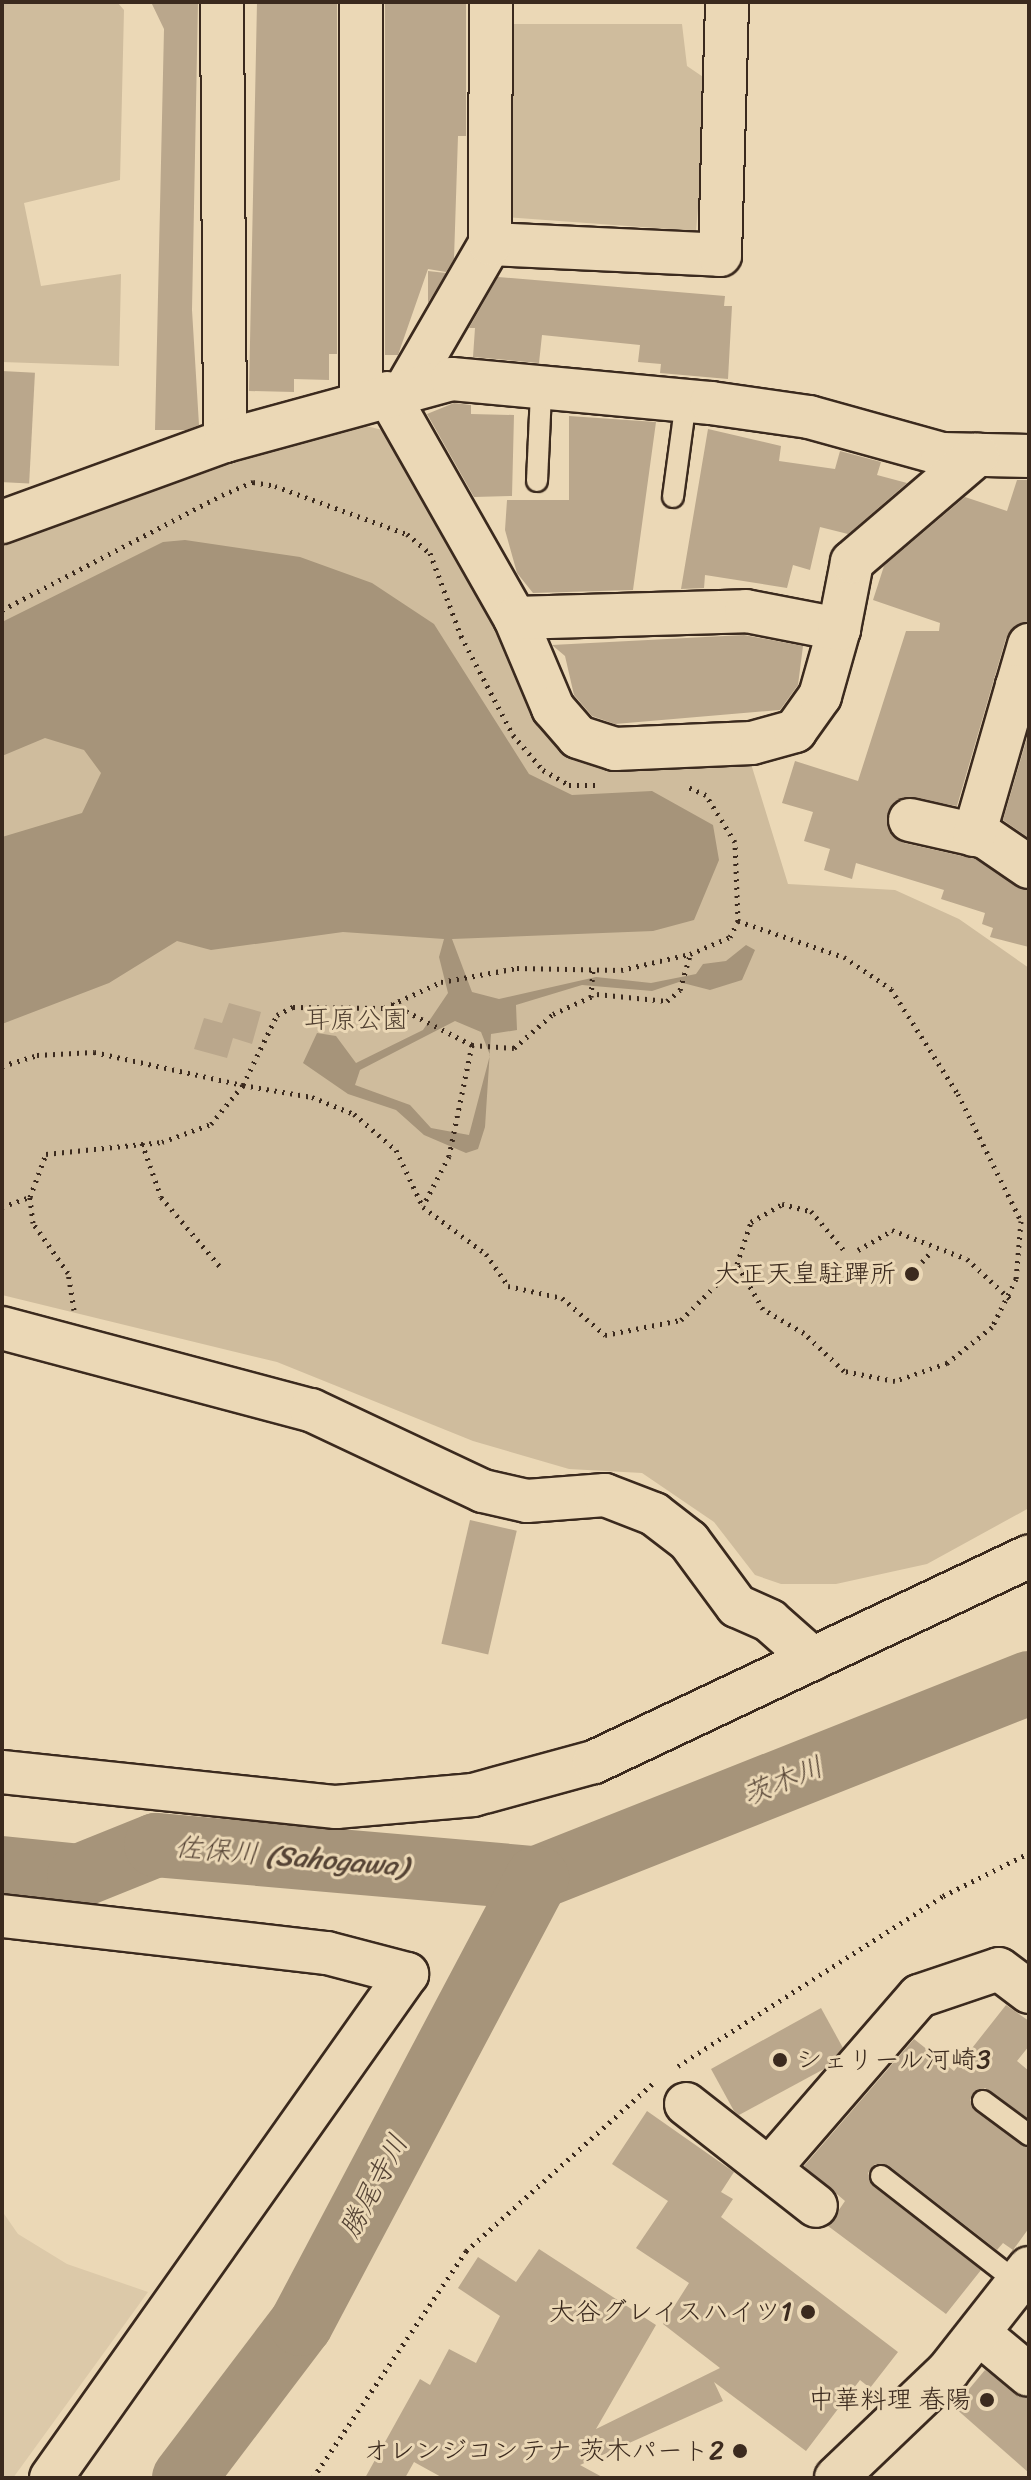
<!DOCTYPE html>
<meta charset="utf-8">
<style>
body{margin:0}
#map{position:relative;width:1031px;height:2480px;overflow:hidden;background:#ebd8b6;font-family:Sriracha,"Klee One",sans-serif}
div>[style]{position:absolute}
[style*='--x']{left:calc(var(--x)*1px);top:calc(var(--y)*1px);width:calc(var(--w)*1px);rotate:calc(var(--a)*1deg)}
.built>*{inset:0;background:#dcc9a9}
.green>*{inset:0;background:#cfbc9d}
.water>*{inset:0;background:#a6947a}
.river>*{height:64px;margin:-32px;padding:0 32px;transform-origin:32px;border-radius:32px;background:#a6947a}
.building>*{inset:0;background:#baa78c;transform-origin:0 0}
.path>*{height:5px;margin-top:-2.5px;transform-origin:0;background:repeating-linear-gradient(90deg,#3b2a1e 0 2px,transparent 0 8px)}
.roads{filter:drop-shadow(2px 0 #3b2a1e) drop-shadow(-2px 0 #3b2a1e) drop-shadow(0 2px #3b2a1e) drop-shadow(0 -2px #3b2a1e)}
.service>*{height:20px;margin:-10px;padding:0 10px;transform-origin:10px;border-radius:10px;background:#ebd8b6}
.minor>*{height:42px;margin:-21px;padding:0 21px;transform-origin:21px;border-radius:21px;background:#ebd8b6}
.dots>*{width:22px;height:22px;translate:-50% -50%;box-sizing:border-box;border:4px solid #ebd8b6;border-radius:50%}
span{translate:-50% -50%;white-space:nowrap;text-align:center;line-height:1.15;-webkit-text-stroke:6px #ebd8b6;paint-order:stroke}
.park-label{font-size:26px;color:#514031}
.poi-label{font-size:26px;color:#3b2a1e}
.right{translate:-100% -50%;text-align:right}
.left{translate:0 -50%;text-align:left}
.water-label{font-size:28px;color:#564435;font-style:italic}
.frame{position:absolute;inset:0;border:4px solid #3b2a1e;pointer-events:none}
</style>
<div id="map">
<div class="built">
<div style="clip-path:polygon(2px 2211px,18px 2234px,67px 2264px,148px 2292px,13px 2478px,2px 2478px)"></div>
</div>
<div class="green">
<div style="clip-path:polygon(2px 2px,117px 2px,124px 10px,120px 180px,24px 203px,41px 286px,121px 274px,119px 366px,2px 362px)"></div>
<div style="clip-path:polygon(499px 24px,682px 24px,687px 66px,709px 81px,696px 231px,504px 217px)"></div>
<div style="clip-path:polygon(362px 425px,399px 434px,549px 721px,748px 754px,788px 884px,895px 890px,959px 919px,1029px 968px,1029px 1508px,927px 1564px,836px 1584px,781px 1584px,755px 1575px,714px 1522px,642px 1473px,569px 1469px,473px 1441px,277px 1362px,2px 1295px,2px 544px,337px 427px)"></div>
</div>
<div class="water">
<div style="clip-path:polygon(evenodd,185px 540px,300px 557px,372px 583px,434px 624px,529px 774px,572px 795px,652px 791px,713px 825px,719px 860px,694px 920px,653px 931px,452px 939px,472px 992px,499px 999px,596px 977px,651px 983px,696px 974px,703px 964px,726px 961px,746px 945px,755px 950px,742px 980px,710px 990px,679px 982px,652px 991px,582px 985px,516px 1005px,517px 1030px,491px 1034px,485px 1127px,478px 1149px,466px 1153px,424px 1135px,396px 1110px,348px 1094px,303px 1063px,317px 1033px,336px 1036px,356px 1063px,423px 1030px,448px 993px,439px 957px,444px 939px,343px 932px,211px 950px,177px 941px,109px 983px,2px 1024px,2px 837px,82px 813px,101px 773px,84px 750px,45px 738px,2px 756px,2px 622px,163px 542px,185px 540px,455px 1021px,481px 1032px,490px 1055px,469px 1135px,431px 1128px,410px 1105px,355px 1085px,360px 1070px,455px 1021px)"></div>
</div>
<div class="river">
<div style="--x:2;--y:1868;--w:77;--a:5.9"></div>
<div style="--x:79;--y:1876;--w:83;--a:-21.9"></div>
<div style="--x:156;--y:1845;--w:382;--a:5"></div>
<div style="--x:537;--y:1878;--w:529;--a:-21.62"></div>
<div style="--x:184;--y:2478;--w:193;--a:-52.8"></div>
<div style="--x:301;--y:2324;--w:505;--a:-62.11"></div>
</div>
<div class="building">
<div style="clip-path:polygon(151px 2px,198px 2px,192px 310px,199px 425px,186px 430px,155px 430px,164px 29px)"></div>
<div style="clip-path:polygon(257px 2px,337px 2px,337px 354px,329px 354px,329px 380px,294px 379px,294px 392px,249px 391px)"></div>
<div style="clip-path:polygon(385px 2px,466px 2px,466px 136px,458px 136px,454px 259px,446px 272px,428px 269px,398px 355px,385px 355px)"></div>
<div style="clip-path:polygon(428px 271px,446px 273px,428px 303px)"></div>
<div style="clip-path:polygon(498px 277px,725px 296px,724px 306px,732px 306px,728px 379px,660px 373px,661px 364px,638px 362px,640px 345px,542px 335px,539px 363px,473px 357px,475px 328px,469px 328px)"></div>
<div style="left:2px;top:371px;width:33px;height:111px;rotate:3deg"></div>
<div style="clip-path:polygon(454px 403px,471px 405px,471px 414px,514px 415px,512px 496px,474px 497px,427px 414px)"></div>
<div style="clip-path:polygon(569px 416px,656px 422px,633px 590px,533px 593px,517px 573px,505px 530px,507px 500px,569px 500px)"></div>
<div style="clip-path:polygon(708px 429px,781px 446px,779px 461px,835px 469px,840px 451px,881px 462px,877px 475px,907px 483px,848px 534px,820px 527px,810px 570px,793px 565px,787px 588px,705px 575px,704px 588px,681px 589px)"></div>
<div style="clip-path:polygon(1017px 480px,1029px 480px,1029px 622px,1006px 638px,957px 806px,904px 797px,887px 815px,893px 837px,904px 843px,975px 859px,1029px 891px,1029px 947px,990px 937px,993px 928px,982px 924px,985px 913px,941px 899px,944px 890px,856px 863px,852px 879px,824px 870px,830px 849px,804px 841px,813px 812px,782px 803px,795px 761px,858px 781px,906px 631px,939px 631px,940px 623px,873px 600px,884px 566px,965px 497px,1007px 511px)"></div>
<div style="clip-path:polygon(744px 635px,803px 646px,798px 685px,780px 710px,615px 724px,592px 716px,574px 695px,565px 656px,552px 645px)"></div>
<div style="clip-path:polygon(1029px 731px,1029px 838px,1003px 820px)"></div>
<div style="clip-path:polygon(229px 1003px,261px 1012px,252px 1044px,233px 1038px,227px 1058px,194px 1049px,204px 1018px,222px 1023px)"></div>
<div style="left:470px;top:1520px;width:48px;height:127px;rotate:13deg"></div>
<div style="clip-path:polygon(1006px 2005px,1029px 2021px,1029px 2046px,1017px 2061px,1029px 2071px,1029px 2119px,985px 2088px,970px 2100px,1029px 2148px,1029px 2228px,1013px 2250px,1003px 2243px,997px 2250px,888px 2165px,875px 2164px,868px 2173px,873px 2186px,981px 2270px,946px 2314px,828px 2226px,845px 2201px,804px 2166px,914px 2039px,954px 2071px)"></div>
<div style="clip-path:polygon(821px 2008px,843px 2048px,824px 2069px,739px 2115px,734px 2111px,711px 2069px)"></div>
<div style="clip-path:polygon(647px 2111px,734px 2172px,721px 2192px,733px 2199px,721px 2217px,898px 2352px,870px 2388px,860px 2380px,806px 2451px,714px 2382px,723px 2401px,580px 2465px,604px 2478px,443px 2478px,414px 2462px,405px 2478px,365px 2478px,420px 2379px,430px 2385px,449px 2349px,476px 2363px,500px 2316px,458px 2288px,478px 2257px,516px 2282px,539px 2249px,656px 2325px,596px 2429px,720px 2368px,663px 2324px,689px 2283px,636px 2248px,668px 2201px,612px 2164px)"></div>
<div style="clip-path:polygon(985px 2370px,1029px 2398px,1029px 2473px,954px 2407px)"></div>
</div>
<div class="path">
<div style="--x:2;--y:610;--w:248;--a:-27.6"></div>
<div style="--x:222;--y:495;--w:34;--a:-23"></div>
<div style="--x:253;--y:482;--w:22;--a:10"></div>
<div style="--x:275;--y:486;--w:140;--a:20"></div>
<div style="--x:407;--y:534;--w:30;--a:40"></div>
<div style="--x:430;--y:553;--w:89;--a:69.5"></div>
<div style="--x:461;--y:636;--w:112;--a:62.3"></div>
<div style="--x:513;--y:735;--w:46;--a:49.4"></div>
<div style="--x:543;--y:770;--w:30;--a:30"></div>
<div style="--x:569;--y:785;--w:27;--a:0"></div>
<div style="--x:738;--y:921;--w:112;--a:18.8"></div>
<div style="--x:844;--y:957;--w:57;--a:34.2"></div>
<div style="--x:891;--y:989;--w:125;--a:57.5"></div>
<div style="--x:958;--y:1094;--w:142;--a:63.6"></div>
<div style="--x:1021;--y:1221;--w:58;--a:94.9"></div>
<div style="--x:1016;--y:1279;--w:54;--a:116.6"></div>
<div style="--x:992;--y:1327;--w:58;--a:141.3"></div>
<div style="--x:947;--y:1363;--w:55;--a:160.9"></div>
<div style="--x:895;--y:1381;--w:52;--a:-168.9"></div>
<div style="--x:844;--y:1371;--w:55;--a:-136.5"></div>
<div style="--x:804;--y:1333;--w:48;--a:-149.7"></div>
<div style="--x:763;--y:1309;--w:52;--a:-120"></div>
<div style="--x:737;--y:1264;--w:44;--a:-71.6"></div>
<div style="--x:751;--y:1222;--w:36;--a:-30"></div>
<div style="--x:782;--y:1204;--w:30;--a:14"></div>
<div style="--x:811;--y:1211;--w:50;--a:49.9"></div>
<div style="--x:591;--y:997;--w:30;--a:-86"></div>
<div style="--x:392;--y:1004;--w:90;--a:27.1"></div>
<div style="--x:472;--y:1045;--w:113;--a:101.7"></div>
<div style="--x:449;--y:1156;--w:56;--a:117.5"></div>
<div style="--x:472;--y:1045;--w:42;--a:4.1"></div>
<div style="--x:514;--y:1048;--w:52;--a:-41.1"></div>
<div style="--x:553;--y:1014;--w:48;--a:-24.4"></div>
<div style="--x:597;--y:994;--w:70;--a:5.7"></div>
<div style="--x:667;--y:1001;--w:17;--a:-40"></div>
<div style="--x:680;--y:990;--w:37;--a:-74"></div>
<div style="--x:2;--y:1066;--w:37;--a:-17"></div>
<div style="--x:37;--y:1055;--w:57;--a:-3"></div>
<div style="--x:94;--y:1052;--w:153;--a:12.5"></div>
<div style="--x:243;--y:1085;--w:78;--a:-64.1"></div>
<div style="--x:277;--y:1015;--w:18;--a:-27"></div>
<div style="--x:293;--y:1007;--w:91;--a:0.6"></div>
<div style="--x:384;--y:1008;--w:63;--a:-24.5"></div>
<div style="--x:441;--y:982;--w:77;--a:-10.4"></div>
<div style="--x:517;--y:968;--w:104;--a:1.1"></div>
<div style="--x:621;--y:970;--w:71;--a:-13.1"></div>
<div style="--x:690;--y:954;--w:43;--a:-23"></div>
<div style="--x:730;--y:937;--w:18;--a:-63"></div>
<div style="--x:738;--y:921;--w:79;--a:-92.2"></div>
<div style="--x:735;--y:842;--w:55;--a:-121.7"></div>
<div style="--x:706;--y:795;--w:22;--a:-156"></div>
<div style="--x:142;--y:1143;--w:57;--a:70.6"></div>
<div style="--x:161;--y:1197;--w:94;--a:49.7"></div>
<div style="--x:2;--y:1207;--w:30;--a:-20"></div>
<div style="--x:858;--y:1250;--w:39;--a:-30"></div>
<div style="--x:892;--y:1230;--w:80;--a:21.1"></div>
<div style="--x:967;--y:1259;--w:59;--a:42.9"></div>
<div style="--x:922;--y:1262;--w:15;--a:-48"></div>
<div style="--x:74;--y:1310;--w:37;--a:-99"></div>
<div style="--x:68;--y:1273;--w:61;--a:-125"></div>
<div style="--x:33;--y:1223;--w:26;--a:-97"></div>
<div style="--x:30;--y:1197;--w:46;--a:-69.6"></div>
<div style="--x:46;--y:1154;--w:117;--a:-5.9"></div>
<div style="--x:162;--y:1142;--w:52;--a:-20.2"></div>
<div style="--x:211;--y:1124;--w:50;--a:-50.6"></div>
<div style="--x:243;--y:1085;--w:70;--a:9.9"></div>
<div style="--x:312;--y:1097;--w:45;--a:22"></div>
<div style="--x:354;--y:1114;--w:55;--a:40.6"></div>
<div style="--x:396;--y:1150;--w:63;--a:64.7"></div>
<div style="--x:423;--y:1207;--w:79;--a:36.7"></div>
<div style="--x:486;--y:1254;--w:39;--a:55"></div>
<div style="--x:508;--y:1286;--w:55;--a:12.5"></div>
<div style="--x:562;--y:1298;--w:57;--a:40.7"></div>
<div style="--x:605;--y:1335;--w:77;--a:-11.2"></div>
<div style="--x:681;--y:1320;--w:79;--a:-45"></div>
<div style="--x:678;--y:2066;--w:315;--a:-32.7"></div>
<div style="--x:943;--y:1896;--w:96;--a:-26.6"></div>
<div style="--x:313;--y:2478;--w:274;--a:-56"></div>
<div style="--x:466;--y:2251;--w:251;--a:-41.9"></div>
</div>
<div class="roads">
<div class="service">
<div style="--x:537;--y:481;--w:89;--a:-87.4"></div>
<div style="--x:673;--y:497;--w:97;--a:-82.3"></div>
<div style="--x:983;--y:2101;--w:57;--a:36.5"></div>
<div style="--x:881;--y:2176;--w:175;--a:38"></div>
</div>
<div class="minor">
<div style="--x:222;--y:2;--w:439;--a:89.6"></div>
<div style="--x:490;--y:244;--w:230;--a:2.7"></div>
<div style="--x:720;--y:255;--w:253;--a:-88.4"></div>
<div style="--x:407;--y:387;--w:165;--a:-59.9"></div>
<div style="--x:490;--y:244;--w:242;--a:-89.8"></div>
<div style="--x:387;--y:393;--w:259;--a:60.4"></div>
<div style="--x:515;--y:618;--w:98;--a:67.1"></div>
<div style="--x:553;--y:708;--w:38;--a:49"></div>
<div style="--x:578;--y:737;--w:39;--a:18"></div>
<div style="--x:615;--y:749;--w:137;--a:-2.5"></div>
<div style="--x:752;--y:743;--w:45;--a:-15.6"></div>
<div style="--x:795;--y:731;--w:43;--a:-54.5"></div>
<div style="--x:820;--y:696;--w:70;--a:-74.2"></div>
<div style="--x:361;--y:401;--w:399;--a:-90"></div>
<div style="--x:2;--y:522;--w:237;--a:-20"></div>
<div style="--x:225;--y:441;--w:235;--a:-15.3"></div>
<div style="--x:452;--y:379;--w:260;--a:5.3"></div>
<div style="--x:711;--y:403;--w:99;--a:8.1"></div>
<div style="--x:809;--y:417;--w:138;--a:15.5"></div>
<div style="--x:942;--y:454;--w:87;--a:1.3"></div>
<div style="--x:515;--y:618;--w:231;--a:-1.7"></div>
<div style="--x:746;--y:611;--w:95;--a:11"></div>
<div style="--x:839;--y:629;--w:68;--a:-79"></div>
<div style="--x:852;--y:562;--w:165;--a:-40.6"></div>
<div style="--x:1029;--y:645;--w:43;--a:106.3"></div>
<div style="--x:1017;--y:686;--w:12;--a:5"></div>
<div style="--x:910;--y:820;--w:77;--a:12.8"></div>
<div style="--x:985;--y:837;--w:53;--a:34.3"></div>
<div style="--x:974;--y:835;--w:155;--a:-73.9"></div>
<div style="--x:2;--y:1328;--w:320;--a:14.9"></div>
<div style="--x:311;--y:1410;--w:190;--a:25.2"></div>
<div style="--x:483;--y:1491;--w:45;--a:12.8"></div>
<div style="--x:527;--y:1501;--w:78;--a:-4.4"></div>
<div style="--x:605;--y:1495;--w:53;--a:21.2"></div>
<div style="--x:654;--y:1514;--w:44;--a:37.6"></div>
<div style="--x:689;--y:1541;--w:81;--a:53.6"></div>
<div style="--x:737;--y:1606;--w:36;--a:24"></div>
<div style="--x:770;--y:1621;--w:57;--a:41.5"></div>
<div style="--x:2;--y:1772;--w:336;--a:6"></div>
<div style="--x:336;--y:1807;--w:138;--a:-5"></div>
<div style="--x:473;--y:1795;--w:125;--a:-15.3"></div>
<div style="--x:594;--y:1762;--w:481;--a:-25.3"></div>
<div style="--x:2;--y:1916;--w:327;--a:6.5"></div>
<div style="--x:327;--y:1953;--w:83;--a:14.7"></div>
<div style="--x:407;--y:1974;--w:617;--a:125.24"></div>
<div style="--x:686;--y:2104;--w:165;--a:38.1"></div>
<div style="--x:769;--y:2169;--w:229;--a:-49.1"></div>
<div style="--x:919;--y:1996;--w:84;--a:-18.6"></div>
<div style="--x:999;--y:1969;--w:38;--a:37"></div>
<div style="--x:981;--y:2335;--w:62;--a:39.8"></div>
<div style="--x:836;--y:2478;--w:155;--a:-43.7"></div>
<div style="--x:948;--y:2371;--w:131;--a:-51.8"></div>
</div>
</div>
<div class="dots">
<div style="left:912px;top:1274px;background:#3b2a1e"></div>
<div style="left:780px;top:2060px;background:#3b2a1e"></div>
<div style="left:808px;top:2312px;background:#3b2a1e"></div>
<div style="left:987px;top:2400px;background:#3b2a1e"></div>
<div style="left:740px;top:2451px;background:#3b2a1e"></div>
</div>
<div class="park-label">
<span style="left:356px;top:1020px">耳原公園</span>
</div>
<div class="poi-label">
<span class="right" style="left:896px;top:1274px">大正天皇駐蹕所</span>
<span class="left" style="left:796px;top:2060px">シェリール河崎3</span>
<span class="right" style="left:792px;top:2312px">大谷グレイスハイツ1</span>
<span class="right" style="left:971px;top:2400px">中華料理 春陽</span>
<span class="right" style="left:724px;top:2451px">オレンジコンテナ 茨木パート2</span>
</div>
<div class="water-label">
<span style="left:783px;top:1781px;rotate:-22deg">茨木川</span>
<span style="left:291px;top:1857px;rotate:5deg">佐保川 (Sahogawa)</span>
<span style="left:374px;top:2186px;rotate:-62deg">勝尾寺川</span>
</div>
<div class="frame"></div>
</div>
